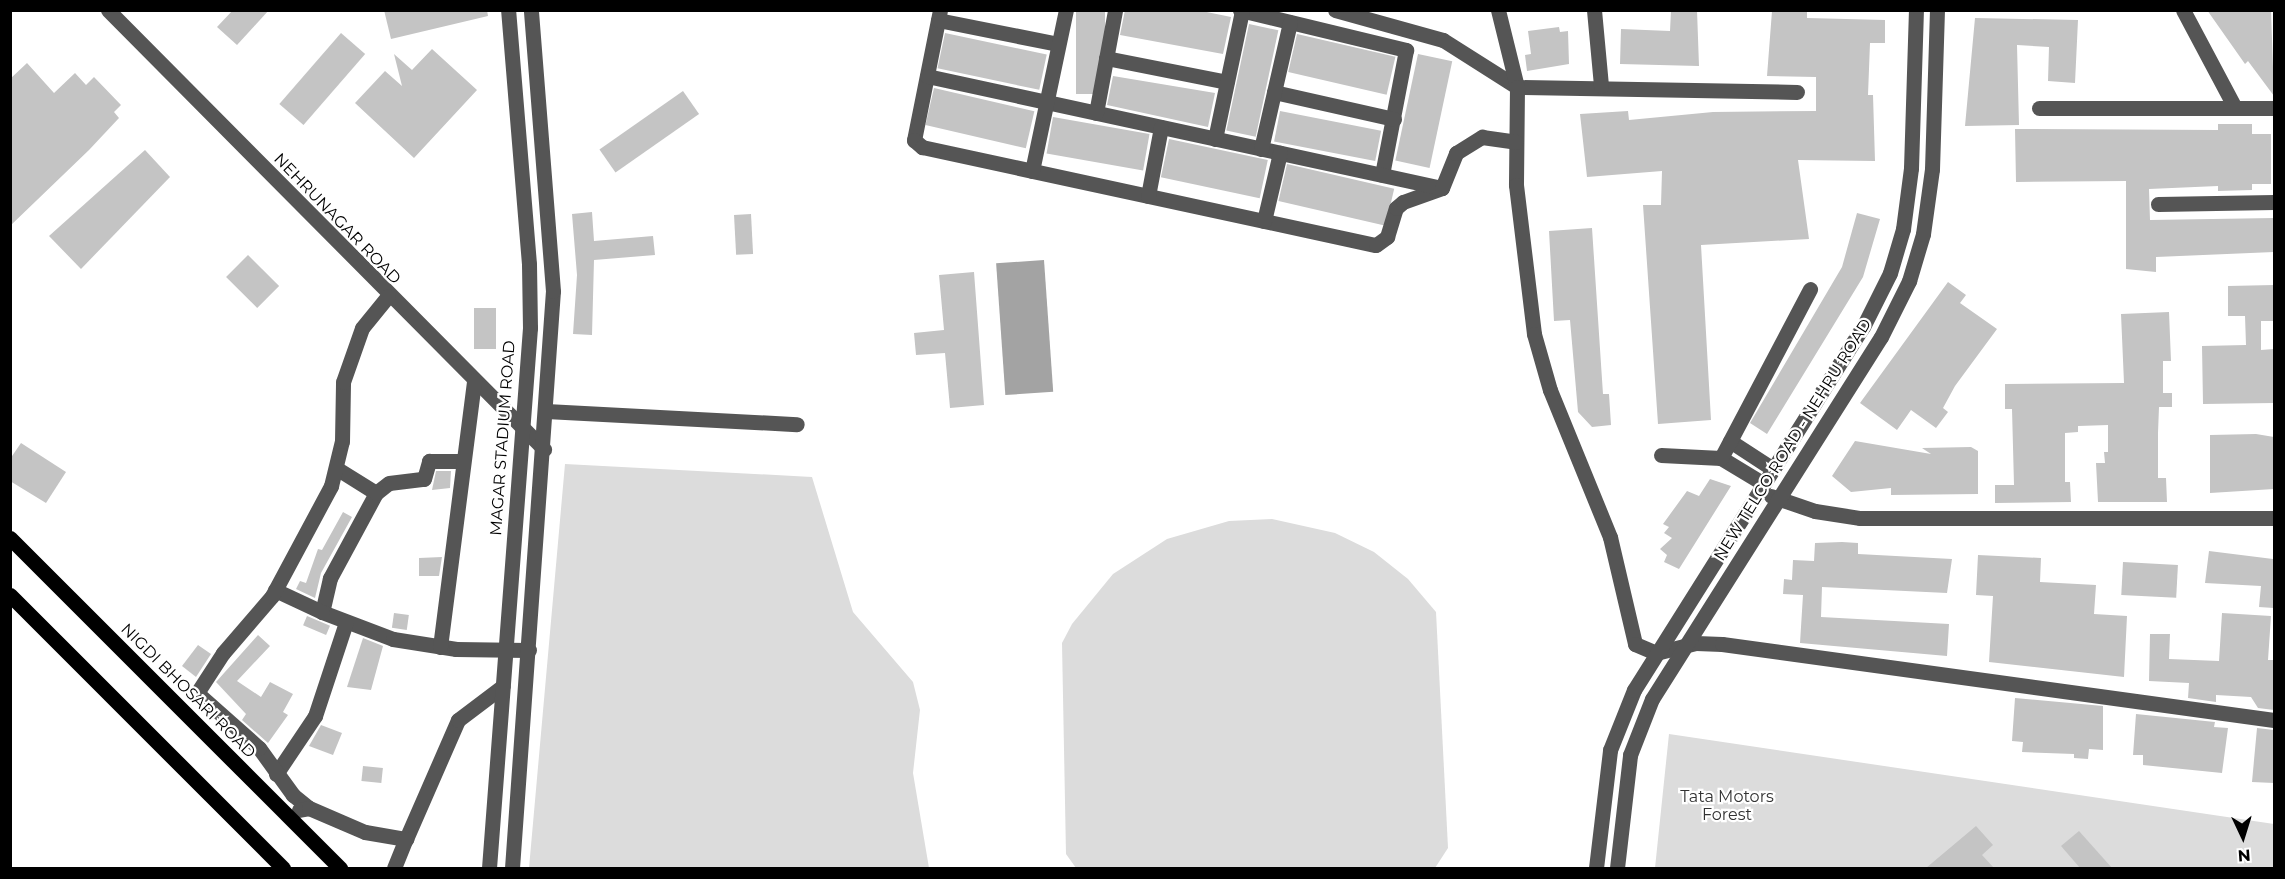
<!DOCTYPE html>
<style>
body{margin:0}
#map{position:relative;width:2285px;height:879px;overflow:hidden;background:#fff;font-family:Montserrat,sans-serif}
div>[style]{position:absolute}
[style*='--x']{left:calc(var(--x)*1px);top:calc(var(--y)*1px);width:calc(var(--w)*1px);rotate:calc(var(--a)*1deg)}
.green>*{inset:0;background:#dcdcdc}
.water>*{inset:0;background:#a3a3a3;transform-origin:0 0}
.building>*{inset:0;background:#c4c4c4;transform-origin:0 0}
.minor>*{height:15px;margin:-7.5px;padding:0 7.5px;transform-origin:7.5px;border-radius:7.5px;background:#555}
.major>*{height:15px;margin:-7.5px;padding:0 7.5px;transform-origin:7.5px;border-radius:7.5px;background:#000}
span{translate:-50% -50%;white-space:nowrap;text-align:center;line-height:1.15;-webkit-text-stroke:4.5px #fff;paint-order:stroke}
.street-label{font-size:16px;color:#000}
.park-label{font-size:16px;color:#333}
.frame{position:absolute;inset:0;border:12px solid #000;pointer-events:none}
.north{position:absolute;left:2213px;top:807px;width:60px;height:60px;-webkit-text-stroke:4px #fff;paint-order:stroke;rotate:176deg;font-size:16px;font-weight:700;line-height:24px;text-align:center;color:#000}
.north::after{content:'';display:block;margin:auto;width:21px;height:27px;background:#000;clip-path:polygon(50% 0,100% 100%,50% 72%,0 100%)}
</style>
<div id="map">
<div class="green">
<div style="clip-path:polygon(565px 464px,812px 477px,853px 612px,913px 682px,920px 710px,913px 773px,929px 868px,529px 868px)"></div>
<div style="clip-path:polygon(1272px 519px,1335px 533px,1374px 552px,1408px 579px,1436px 612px,1448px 848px,1435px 868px,1076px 868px,1066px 854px,1062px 643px,1072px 624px,1113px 574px,1167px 539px,1229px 521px)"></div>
<div style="clip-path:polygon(1669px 734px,2274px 824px,2274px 868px,1655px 868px)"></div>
</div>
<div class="water">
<div style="left:1044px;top:260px;width:132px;height:48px;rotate:86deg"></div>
</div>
<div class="building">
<div style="clip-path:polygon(233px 10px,269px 10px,237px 45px,217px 27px)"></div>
<div style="clip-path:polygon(384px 10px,487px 10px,488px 16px,391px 39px)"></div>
<div style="left:1076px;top:10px;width:29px;height:84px"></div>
<div style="clip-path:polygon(1125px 10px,1197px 10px,1231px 17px,1223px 54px,1120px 35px)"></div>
<div style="clip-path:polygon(1671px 10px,1697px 10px,1699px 66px,1620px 64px,1621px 29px,1670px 31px)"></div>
<div style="clip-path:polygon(1807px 10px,1807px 18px,1885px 20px,1885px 43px,1870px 43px,1868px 95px,1873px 95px,1875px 161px,1798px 160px,1809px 239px,1701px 245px,1711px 420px,1658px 424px,1643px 205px,1661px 205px,1662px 171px,1587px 177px,1580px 114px,1628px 111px,1629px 120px,1713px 112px,1816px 111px,1816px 77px,1767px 76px,1772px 11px)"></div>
<div style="clip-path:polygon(2207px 10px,2271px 10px,2274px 96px,2248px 61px,2245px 64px)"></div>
<div style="clip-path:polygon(1975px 18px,2078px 20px,2075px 83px,2048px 81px,2049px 47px,2017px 45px,2019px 125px,1965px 126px)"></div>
<div style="left:1249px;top:24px;width:30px;height:109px;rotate:12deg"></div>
<div style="clip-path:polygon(1559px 27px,1560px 32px,1568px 31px,1569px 64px,1527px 71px,1525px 55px,1531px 54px,1528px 31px)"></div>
<div style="left:341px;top:33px;width:32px;height:94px;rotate:41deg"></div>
<div style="left:945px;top:33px;width:104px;height:36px;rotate:12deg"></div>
<div style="left:1297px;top:34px;width:101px;height:39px;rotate:13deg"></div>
<div style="clip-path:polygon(432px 49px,477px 90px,414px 158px,355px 103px,385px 71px,402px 86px,394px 54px,412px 70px)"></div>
<div style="left:1418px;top:54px;width:35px;height:109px;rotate:12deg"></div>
<div style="clip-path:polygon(27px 63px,54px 93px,75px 73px,86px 85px,94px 77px,121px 105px,114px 112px,119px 118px,89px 150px,10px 226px,10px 79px)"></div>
<div style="clip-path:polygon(1113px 76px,1215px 93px,1208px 127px,1107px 105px)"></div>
<div style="left:934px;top:88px;width:103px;height:38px;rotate:13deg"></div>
<div style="left:683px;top:91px;width:28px;height:102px;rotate:55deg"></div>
<div style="left:1280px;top:111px;width:103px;height:31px;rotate:11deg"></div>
<div style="left:1053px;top:117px;width:98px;height:37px;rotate:10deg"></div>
<div style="clip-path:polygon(2218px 124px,2252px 124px,2252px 134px,2271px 134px,2271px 184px,2252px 184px,2252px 190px,2218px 191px,2218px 186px,2149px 189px,2150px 220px,2274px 218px,2274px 252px,2156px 257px,2156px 272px,2126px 269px,2126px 181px,2016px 182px,2015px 129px,2218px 130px)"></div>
<div style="left:1169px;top:139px;width:101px;height:39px;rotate:12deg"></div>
<div style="clip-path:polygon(145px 150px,170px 177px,81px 269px,49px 236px)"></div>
<div style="left:1287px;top:164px;width:110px;height:38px;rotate:13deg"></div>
<div style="clip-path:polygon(592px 212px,594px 241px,653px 236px,655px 255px,594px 260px,592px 335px,573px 334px,577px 275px,572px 214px)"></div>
<div style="clip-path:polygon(1857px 213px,1880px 219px,1863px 277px,1767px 434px,1750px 423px,1842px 267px)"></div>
<div style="left:751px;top:214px;width:40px;height:17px;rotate:87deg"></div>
<div style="clip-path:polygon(1592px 228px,1603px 394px,1609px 394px,1611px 425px,1592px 427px,1578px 412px,1570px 320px,1554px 321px,1549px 231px)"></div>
<div style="left:248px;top:255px;width:44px;height:31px;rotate:45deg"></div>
<div style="clip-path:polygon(974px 272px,984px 405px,950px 408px,945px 353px,916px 355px,914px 333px,944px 330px,939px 275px)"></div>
<div style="clip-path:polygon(1948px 282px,1966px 295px,1960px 303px,1997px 329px,1955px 386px,1943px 408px,1948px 412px,1936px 428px,1911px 410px,1897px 430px,1860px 403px)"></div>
<div style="clip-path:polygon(2274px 285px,2274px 321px,2261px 321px,2261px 350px,2274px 349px,2274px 403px,2203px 404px,2202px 346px,2246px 345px,2245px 316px,2228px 316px,2228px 286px)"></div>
<div style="left:474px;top:308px;width:22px;height:41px"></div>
<div style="clip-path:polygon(2169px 312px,2171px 361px,2163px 361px,2163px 393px,2172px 393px,2172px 407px,2159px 407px,2158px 433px,2158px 478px,2166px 478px,2167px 502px,2098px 502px,2096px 463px,2105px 463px,2104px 452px,2108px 452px,2108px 425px,2078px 426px,2078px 432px,2065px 433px,2065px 482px,2070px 482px,2071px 502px,1995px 503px,1995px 485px,2014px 485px,2012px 409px,2005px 409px,2005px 384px,2124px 383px,2121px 314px)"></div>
<div style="clip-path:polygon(2256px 434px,2274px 437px,2274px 489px,2210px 493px,2210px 435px)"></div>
<div style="clip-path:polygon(1855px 441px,1931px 454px,1922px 448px,1971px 447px,1978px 451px,1978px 494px,1891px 495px,1891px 488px,1851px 492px,1832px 476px)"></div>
<div style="clip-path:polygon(21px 443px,66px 472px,46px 503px,10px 481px,10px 459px)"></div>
<div style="clip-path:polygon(436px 471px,451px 471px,450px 488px,432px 490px)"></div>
<div style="clip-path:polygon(1710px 479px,1731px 486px,1679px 569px,1664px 562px,1667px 555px,1660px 549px,1672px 538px,1664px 533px,1669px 527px,1663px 524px,1687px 491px,1699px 496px)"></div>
<div style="clip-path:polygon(343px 512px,352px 517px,321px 573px,315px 598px,296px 589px,300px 581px,306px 583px,318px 549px,322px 550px)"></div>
<div style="clip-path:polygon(1842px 542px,1858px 543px,1858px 554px,1952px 559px,1947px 593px,1822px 587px,1821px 617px,1949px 624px,1947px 656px,1800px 643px,1803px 595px,1783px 594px,1784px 579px,1792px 580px,1793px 560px,1814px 561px,1815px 543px)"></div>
<div style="clip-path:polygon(2209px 551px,2273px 559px,2274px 608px,2259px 607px,2261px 586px,2205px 583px)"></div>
<div style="clip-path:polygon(1978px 555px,2041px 558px,2040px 582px,2096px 585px,2094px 614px,2127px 616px,2124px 677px,1989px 662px,1993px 596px,1976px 595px)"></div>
<div style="clip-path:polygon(442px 557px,439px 576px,419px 576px,419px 558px)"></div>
<div style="left:2123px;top:562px;width:55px;height:33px;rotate:3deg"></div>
<div style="left:394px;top:613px;width:15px;height:15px;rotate:8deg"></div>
<div style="clip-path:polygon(2222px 613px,2271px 616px,2268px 660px,2274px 660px,2274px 710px,2258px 708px,2251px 697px,2216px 695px,2216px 702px,2188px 698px,2189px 683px,2149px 681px,2150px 634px,2170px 634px,2169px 659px,2219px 661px)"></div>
<div style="left:307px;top:616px;width:25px;height:10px;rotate:23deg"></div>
<div style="clip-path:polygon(258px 635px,270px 646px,237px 681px,261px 697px,270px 682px,293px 694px,283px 712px,288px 715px,268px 743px,242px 720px,246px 714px,216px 682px)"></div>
<div style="clip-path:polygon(363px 638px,383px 646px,371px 690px,347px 687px)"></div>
<div style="clip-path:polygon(198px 645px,211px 654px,196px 677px,182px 666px)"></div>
<div style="clip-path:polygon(2015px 698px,2103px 706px,2103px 750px,2089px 749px,2088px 759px,2074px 758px,2074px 754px,2022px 752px,2023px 742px,2012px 741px)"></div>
<div style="clip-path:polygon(2136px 714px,2215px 722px,2214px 727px,2228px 728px,2222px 773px,2143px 765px,2143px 755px,2133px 755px)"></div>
<div style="clip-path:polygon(321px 725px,342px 733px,333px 755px,309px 746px)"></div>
<div style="clip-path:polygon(2257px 728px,2274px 730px,2274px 783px,2252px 782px)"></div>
<div style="left:363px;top:766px;width:20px;height:15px;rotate:6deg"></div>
<div style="clip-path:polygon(1976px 826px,1993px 845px,1982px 855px,1994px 868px,1926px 868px)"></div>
<div style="clip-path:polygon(2079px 831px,2112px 868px,2080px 868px,2061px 846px)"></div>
</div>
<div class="minor">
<div style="--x:108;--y:10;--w:619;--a:45.2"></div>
<div style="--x:940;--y:10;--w:133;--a:101.3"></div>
<div style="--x:914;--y:140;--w:11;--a:41"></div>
<div style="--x:922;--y:147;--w:464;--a:12.2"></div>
<div style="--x:1376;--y:245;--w:14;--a:-36"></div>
<div style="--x:1387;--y:237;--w:30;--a:-73"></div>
<div style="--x:1396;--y:208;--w:9;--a:-41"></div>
<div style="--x:1403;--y:202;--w:41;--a:-19.7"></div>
<div style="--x:1240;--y:10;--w:171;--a:13.5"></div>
<div style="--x:1406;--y:50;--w:127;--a:100.9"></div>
<div style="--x:1335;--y:10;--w:112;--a:15.5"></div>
<div style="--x:1443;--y:40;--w:88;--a:32.4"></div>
<div style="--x:1517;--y:87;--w:280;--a:1"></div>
<div style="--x:1498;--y:10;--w:79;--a:76.1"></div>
<div style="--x:1517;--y:87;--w:98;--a:90.6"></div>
<div style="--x:1516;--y:185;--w:150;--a:83.1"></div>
<div style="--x:1534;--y:334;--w:58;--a:74.1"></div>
<div style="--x:1550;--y:390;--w:159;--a:67.8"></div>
<div style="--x:1610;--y:537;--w:110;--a:76.8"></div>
<div style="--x:1635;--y:644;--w:23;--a:23"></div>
<div style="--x:1656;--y:653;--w:41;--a:-14"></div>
<div style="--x:1696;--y:643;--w:26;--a:2"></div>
<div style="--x:1722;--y:644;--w:557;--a:7.84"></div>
<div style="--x:1594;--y:10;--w:76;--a:84.7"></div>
<div style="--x:2183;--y:10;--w:111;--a:62"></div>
<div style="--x:938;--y:20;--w:122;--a:11.3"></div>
<div style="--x:1106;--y:58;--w:123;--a:11.2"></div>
<div style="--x:927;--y:76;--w:527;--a:12.27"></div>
<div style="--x:1442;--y:188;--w:38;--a:-68"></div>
<div style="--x:1456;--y:153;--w:31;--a:-32"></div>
<div style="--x:1482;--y:137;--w:34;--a:8"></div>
<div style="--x:1274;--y:92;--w:123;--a:12.7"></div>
<div style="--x:2039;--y:108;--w:235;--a:0"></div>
<div style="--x:1096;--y:113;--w:105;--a:-79.5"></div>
<div style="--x:1215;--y:139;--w:131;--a:-78.1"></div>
<div style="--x:1261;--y:149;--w:130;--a:-77.1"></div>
<div style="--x:1032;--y:171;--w:165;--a:-78.1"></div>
<div style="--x:1148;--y:196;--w:70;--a:-79.3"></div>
<div style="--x:2158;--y:204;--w:116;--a:-1"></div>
<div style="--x:1264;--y:221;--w:70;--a:-76.8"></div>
<div style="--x:546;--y:411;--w:251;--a:3"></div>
<div style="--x:1730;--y:441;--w:51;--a:33.1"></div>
<div style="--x:1661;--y:455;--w:60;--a:2.9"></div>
<div style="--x:1721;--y:458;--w:50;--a:31.2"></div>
<div style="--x:1721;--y:458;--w:191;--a:-62.2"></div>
<div style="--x:336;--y:468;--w:47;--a:32"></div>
<div style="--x:376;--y:493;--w:97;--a:118.4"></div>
<div style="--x:330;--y:578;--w:35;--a:103"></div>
<div style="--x:322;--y:612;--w:76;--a:20.8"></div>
<div style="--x:393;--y:639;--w:64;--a:9"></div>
<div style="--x:456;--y:649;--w:73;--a:0.8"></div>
<div style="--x:376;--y:493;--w:16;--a:-38"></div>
<div style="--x:389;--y:483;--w:35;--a:-7"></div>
<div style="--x:424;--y:479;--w:19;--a:-74"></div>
<div style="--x:429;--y:461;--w:33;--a:0"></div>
<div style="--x:1771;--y:496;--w:46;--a:18.8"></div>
<div style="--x:1815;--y:511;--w:46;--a:8.8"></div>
<div style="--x:1860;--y:518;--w:414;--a:0"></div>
<div style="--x:275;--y:590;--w:52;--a:25.1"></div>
<div style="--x:440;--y:647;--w:269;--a:-82.7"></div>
<div style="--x:276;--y:774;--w:70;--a:-56.1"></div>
<div style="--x:315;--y:716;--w:99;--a:-71.7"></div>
<div style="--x:309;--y:808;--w:21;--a:-141"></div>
<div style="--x:293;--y:795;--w:58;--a:-125.9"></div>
<div style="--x:259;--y:748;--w:83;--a:-138.4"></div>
<div style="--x:197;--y:693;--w:48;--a:-57"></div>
<div style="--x:223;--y:653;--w:75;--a:-49.3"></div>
<div style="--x:272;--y:596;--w:125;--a:-61.8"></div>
<div style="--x:331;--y:486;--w:46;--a:-76.3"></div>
<div style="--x:342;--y:441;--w:59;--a:-89"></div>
<div style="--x:343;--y:382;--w:57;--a:-70.6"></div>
<div style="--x:362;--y:328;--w:41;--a:-50.9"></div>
<div style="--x:299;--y:810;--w:10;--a:-11"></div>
<div style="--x:309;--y:808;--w:61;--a:23.2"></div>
<div style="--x:365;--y:832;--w:42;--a:9.7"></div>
<div style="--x:406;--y:839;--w:130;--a:-66.4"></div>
<div style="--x:458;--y:720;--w:56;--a:-37.1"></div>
<div style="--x:394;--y:868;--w:31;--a:-68"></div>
<div style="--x:489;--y:868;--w:542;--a:-85.66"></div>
<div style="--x:530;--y:328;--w:64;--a:-90.9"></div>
<div style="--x:529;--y:264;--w:255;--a:-94.7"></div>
<div style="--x:512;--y:868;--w:578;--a:-85.94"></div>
<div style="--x:553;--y:291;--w:282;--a:-94.5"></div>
<div style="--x:1596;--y:868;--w:119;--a:-83.2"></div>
<div style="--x:1610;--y:750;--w:65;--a:-68.2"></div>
<div style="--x:1634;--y:690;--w:429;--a:-57.8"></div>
<div style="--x:1863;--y:327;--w:60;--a:-63.4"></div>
<div style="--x:1890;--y:273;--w:46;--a:-73.5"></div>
<div style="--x:1903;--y:229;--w:62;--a:-82.5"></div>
<div style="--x:1911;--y:168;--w:158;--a:-88.2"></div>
<div style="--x:1617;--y:868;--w:114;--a:-83.4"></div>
<div style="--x:1630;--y:755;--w:60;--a:-68.6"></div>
<div style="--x:1652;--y:699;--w:428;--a:-57.7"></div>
<div style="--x:1881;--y:337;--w:63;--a:-63.4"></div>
<div style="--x:1909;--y:281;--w:49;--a:-73.4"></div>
<div style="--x:1923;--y:234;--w:66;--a:-82.1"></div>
<div style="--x:1932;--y:169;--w:159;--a:-88.2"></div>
</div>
<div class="major">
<div style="--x:10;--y:538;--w:467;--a:45"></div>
<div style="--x:10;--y:595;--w:386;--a:45"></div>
</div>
<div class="street-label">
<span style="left:337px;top:219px;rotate:46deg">NEHRUNAGAR ROAD</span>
<span style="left:503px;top:438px;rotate:-86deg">MAGAR STADIUM ROAD</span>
<span style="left:1793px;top:440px;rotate:-58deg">NEW TELCO ROAD - NEHRU ROAD</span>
<span style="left:188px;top:691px;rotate:45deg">NIGDI BHOSARI ROAD</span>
</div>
<div class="park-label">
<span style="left:1727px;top:806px">Tata Motors<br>Forest</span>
</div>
<div class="frame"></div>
<div class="north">N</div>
</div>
